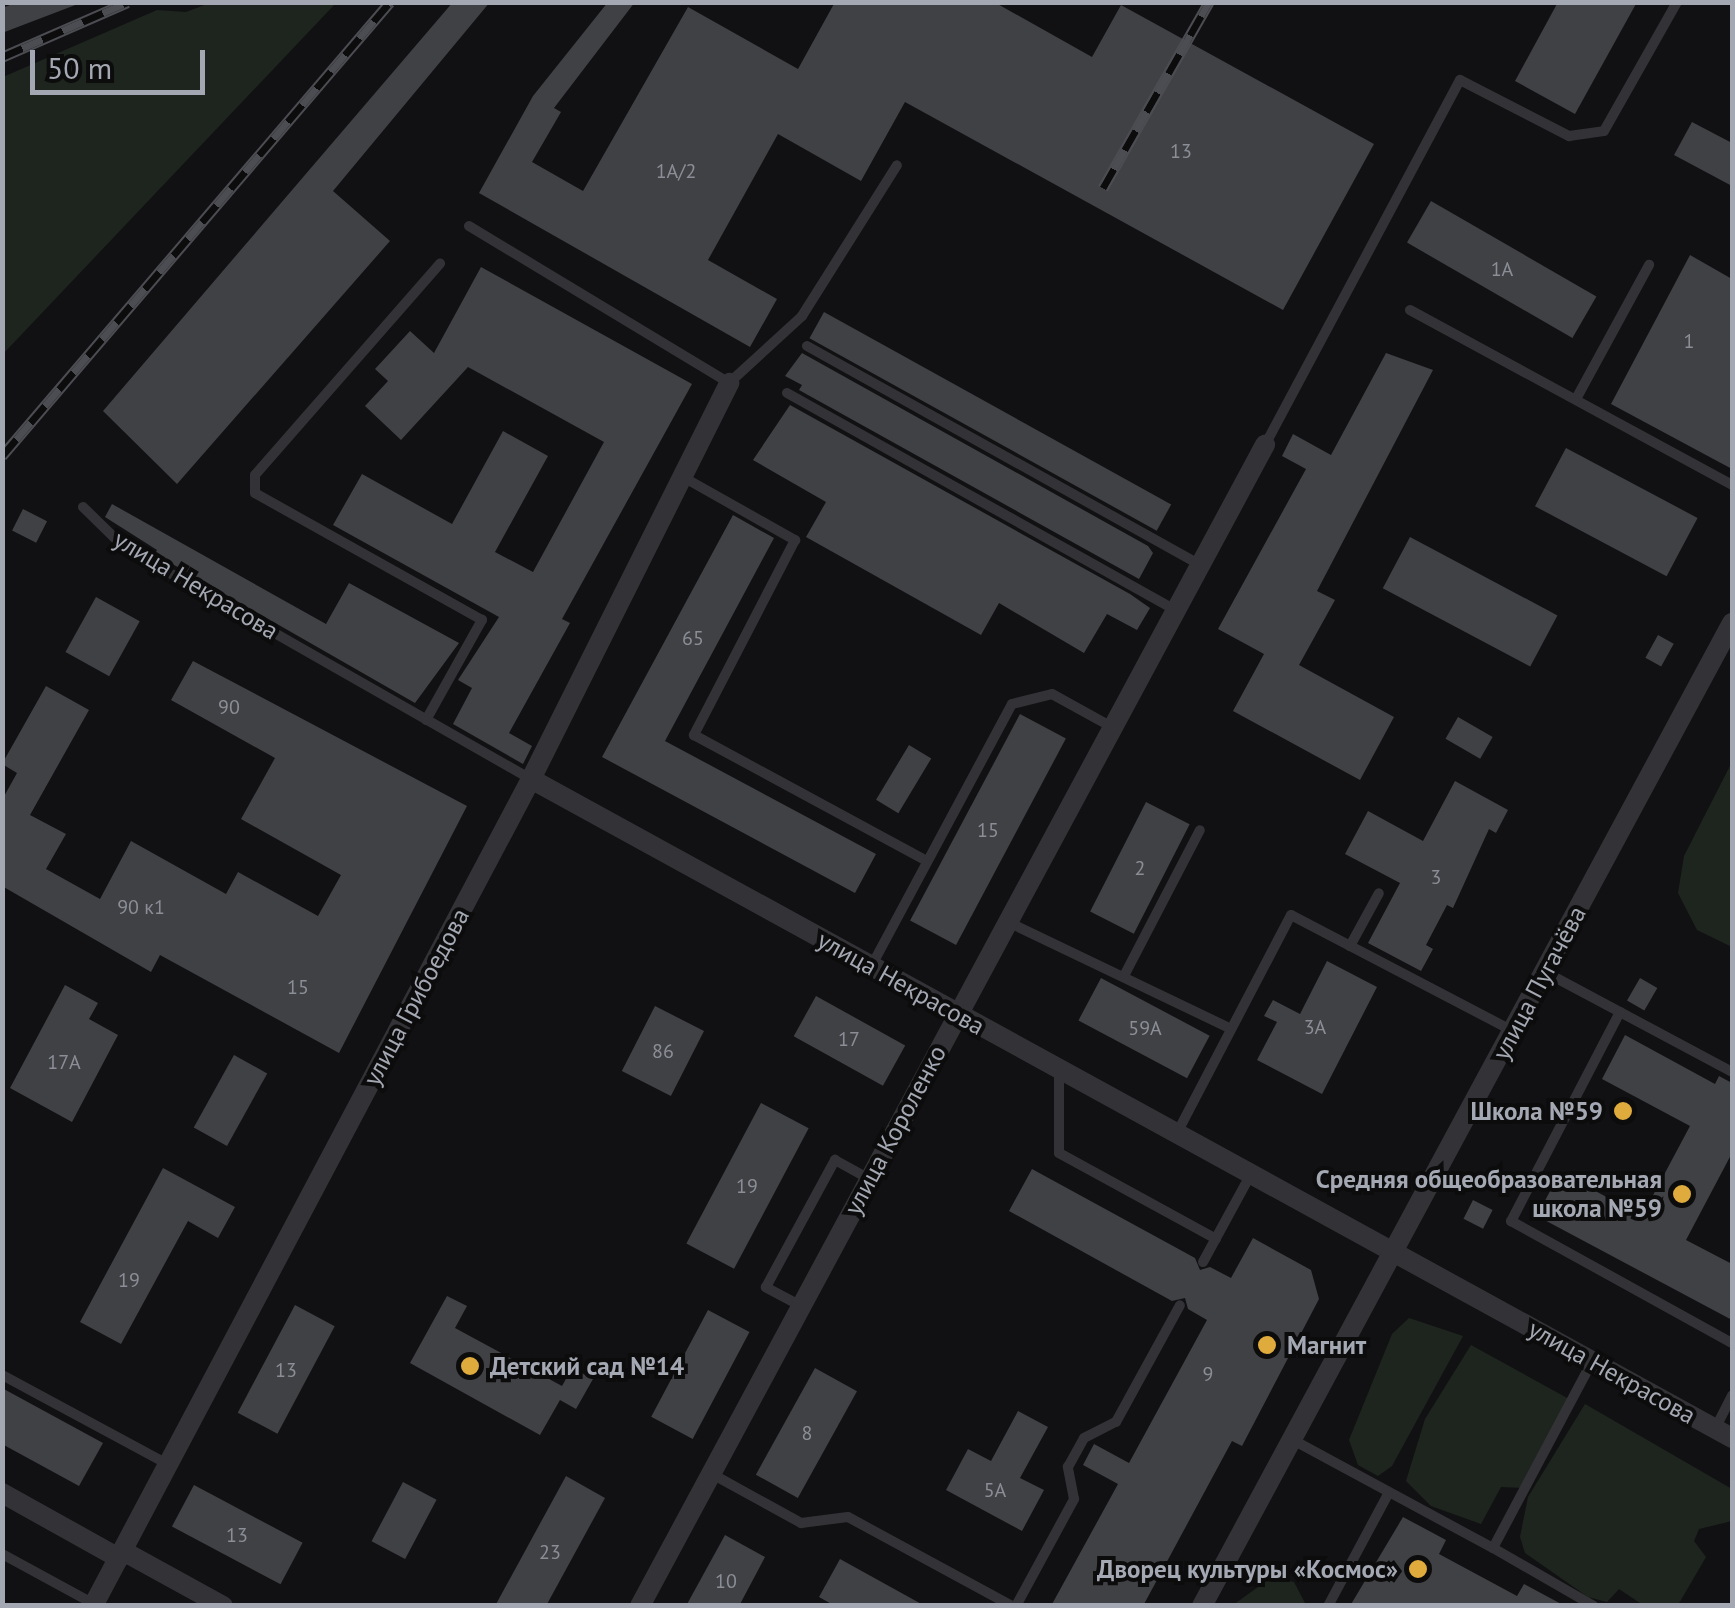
<!DOCTYPE html>
<meta charset="utf-8">
<style>
body{margin:0}
#map{position:relative;width:1735px;height:1608px;overflow:hidden;background:#111113;font-family:"PT Sans",sans-serif}
div>[style]{position:absolute}
[style*='--x']{left:calc(var(--x)*1px);top:calc(var(--y)*1px);width:calc(var(--w)*1px);rotate:calc(var(--a)*1deg)}
.green>*{inset:0;background:#1e251f}
.building>*{inset:0;background:#404145;transform-origin:0 0}
.service>*{height:10px;margin:-5px;padding:0 5px;transform-origin:5px;border-radius:5px;background:#333337}
.minor>*{height:20px;margin:-10px;padding:0 10px;transform-origin:10px;border-radius:10px;background:#333337}
.rail>*{height:11px;margin-top:-5.5px;transform-origin:0;background:repeating-linear-gradient(90deg,#0c0c0d 0 22px,#4c4d52 0 44px);box-sizing:border-box;border-block:2px solid #4c4d52}
.dots>*{width:28px;height:28px;translate:-50% -50%;box-sizing:border-box;border:5px solid #0c0c0d;border-radius:50%}
span{translate:-50% -50%;white-space:nowrap;text-align:center;line-height:1.15;-webkit-text-stroke:8px #0c0c0d;paint-order:stroke}
.number-label{font-size:20px;color:#8b8e97}
.number-label span{-webkit-text-stroke-width:0}
.street-label{font-size:25px;color:#a4a8b2}
.poi-label{font-size:25px;color:#a4a8b2;font-weight:700}
.right{translate:-100% -50%;text-align:right}
.left{translate:0 -50%;text-align:left}
.frame{position:absolute;inset:0;border:5px solid #a4a8b2;pointer-events:none}
.scale{position:absolute;left:30px;top:50px;width:175px;height:45px;box-sizing:border-box;border:5px solid #a4a8b2;border-top:0;padding-left:12px;font-size:30px;line-height:35px;white-space:nowrap;color:#a4a8b2;-webkit-text-stroke:8px #0c0c0d;paint-order:stroke}
</style>
<div id="map">
<div class="green">
<div style="clip-path:polygon(210px 3px,336px 3px,3px 354px,3px 77px,157px 10px,186px 12px)"></div>
<div style="clip-path:polygon(1732px 762px,1732px 947px,1697px 930px,1678px 893px,1684px 856px)"></div>
<div style="clip-path:polygon(1409px 1318px,1463px 1336px,1392px 1466px,1378px 1476px,1358px 1465px,1349px 1440px,1392px 1334px)"></div>
<div style="clip-path:polygon(1471px 1345px,1567px 1398px,1569px 1407px,1524px 1488px,1501px 1487px,1481px 1524px,1431px 1506px,1406px 1481px,1425px 1419px)"></div>
<div style="clip-path:polygon(1585px 1404px,1732px 1489px,1732px 1521px,1699px 1529px,1694px 1541px,1706px 1557px,1678px 1605px,1643px 1605px,1619px 1589px,1607px 1602px,1588px 1597px,1525px 1553px,1520px 1537px,1528px 1497px)"></div>
<div style="clip-path:polygon(1272px 1577px,1294px 1582px,1306px 1605px,1233px 1605px)"></div>
</div>
<div class="building">
<div style="clip-path:polygon(18px 2px,78px 2px,78px 4px,2px 33px,2px 8px)"></div>
<div style="clip-path:polygon(453px 2px,490px 2px,333px 191px,390px 241px,177px 484px,103px 411px)"></div>
<div style="clip-path:polygon(608px 2px,635px 2px,554px 108px,561px 112px,532px 162px,583px 191px,688px 7px,798px 69px,835px 2px,994px 2px,1092px 57px,1121px 5px,1374px 144px,1283px 310px,905px 102px,861px 181px,778px 134px,708px 260px,777px 299px,750px 347px,479px 193px,533px 96px)"></div>
<div style="clip-path:polygon(1558px 2px,1637px 2px,1575px 114px,1515px 81px)"></div>
<div style="clip-path:polygon(1692px 122px,1732px 143px,1732px 186px,1674px 155px)"></div>
<div style="left:1431px;top:201px;width:191px;height:48px;rotate:30deg"></div>
<div style="clip-path:polygon(1690px 255px,1732px 279px,1732px 469px,1611px 404px)"></div>
<div style="clip-path:polygon(481px 267px,692px 384px,562px 619px,570px 623px,509px 733px,532px 746px,523px 764px,453px 724px,472px 688px,458px 680px,499px 617px,333px 525px,362px 474px,452px 524px,503px 431px,548px 456px,495px 552px,533px 572px,604px 442px,468px 367px,401px 440px,365px 406px,388px 381px,375px 369px,410px 331px,434px 353px)"></div>
<div style="left:824px;top:312px;width:397px;height:30px;rotate:29deg"></div>
<div style="clip-path:polygon(802px 353px,1148px 546px,1153px 553px,1139px 579px,799px 390px,802px 385px,785px 376px)"></div>
<div style="clip-path:polygon(1386px 353px,1433px 370px,1317px 591px,1335px 600px,1299px 665px,1394px 717px,1360px 780px,1233px 711px,1264px 654px,1218px 629px,1306px 469px,1282px 456px,1293px 434px,1331px 455px)"></div>
<div style="clip-path:polygon(790px 405px,1130px 594px,1150px 608px,1137px 630px,1107px 614px,1084px 653px,999px 603px,981px 635px,806px 537px,826px 502px,753px 460px)"></div>
<div style="left:1566px;top:448px;width:149px;height:66px;rotate:28deg"></div>
<div style="clip-path:polygon(112px 504px,326px 624px,349px 583px,459px 643px,415px 703px,155px 554px,157px 550px,105px 517px)"></div>
<div style="left:23px;top:509px;width:27px;height:24px;rotate:27deg"></div>
<div style="clip-path:polygon(733px 515px,774px 538px,665px 741px,876px 854px,855px 893px,602px 757px)"></div>
<div style="left:1410px;top:537px;width:167px;height:58px;rotate:28deg"></div>
<div style="left:96px;top:597px;width:50px;height:63px;rotate:29deg"></div>
<div style="left:1658px;top:635px;width:18px;height:26px;rotate:29deg"></div>
<div style="clip-path:polygon(193px 661px,467px 806px,339px 1053px,160px 955px,151px 972px,2px 886px,2px 800px,17px 773px,2px 764px,46px 686px,89px 710px,30px 815px,66px 834px,46px 869px,100px 899px,131px 841px,226px 894px,238px 872px,318px 916px,341px 875px,241px 819px,275px 758px,171px 700px)"></div>
<div style="left:1020px;top:714px;width:52px;height:234px;rotate:28deg"></div>
<div style="left:1458px;top:717px;width:40px;height:25px;rotate:30deg"></div>
<div style="left:909px;top:745px;width:26px;height:64px;rotate:31deg"></div>
<div style="clip-path:polygon(1455px 781px,1508px 810px,1496px 833px,1489px 829px,1453px 908px,1447px 905px,1426px 945px,1433px 949px,1421px 971px,1368px 943px,1400px 883px,1345px 854px,1368px 811px,1423px 841px)"></div>
<div style="left:1146px;top:802px;width:49px;height:123px;rotate:27deg"></div>
<div style="clip-path:polygon(1327px 961px,1377px 987px,1322px 1094px,1257px 1060px,1277px 1022px,1264px 1016px,1273px 1000px,1300px 1014px)"></div>
<div style="left:1101px;top:978px;width:123px;height:48px;rotate:28deg"></div>
<div style="left:1640px;top:978px;width:20px;height:26px;rotate:30deg"></div>
<div style="clip-path:polygon(65px 985px,98px 1003px,89px 1019px,118px 1035px,72px 1122px,10px 1088px)"></div>
<div style="left:816px;top:996px;width:102px;height:46px;rotate:29deg"></div>
<div style="left:655px;top:1006px;width:55px;height:73px;rotate:27deg"></div>
<div style="clip-path:polygon(1625px 1035px,1715px 1084px,1719px 1076px,1732px 1083px,1732px 1153px,1686px 1240px,1732px 1264px,1732px 1320px,1537px 1216px,1560px 1172px,1642px 1216px,1690px 1126px,1602px 1079px)"></div>
<div style="left:234px;top:1055px;width:38px;height:83px;rotate:29deg"></div>
<div style="left:761px;top:1103px;width:54px;height:159px;rotate:28deg"></div>
<div style="clip-path:polygon(163px 1168px,235px 1207px,218px 1238px,188px 1221px,121px 1344px,80px 1322px)"></div>
<div style="clip-path:polygon(1032px 1169px,1195px 1258px,1200px 1270px,1210px 1267px,1231px 1278px,1253px 1238px,1311px 1270px,1319px 1299px,1242px 1446px,1232px 1441px,1143px 1606px,1051px 1606px,1118px 1484px,1083px 1465px,1094px 1444px,1129px 1463px,1207px 1320px,1188px 1309px,1185px 1298px,1172px 1301px,1009px 1211px)"></div>
<div style="left:1473px;top:1200px;width:22px;height:21px;rotate:27deg"></div>
<div style="clip-path:polygon(447px 1296px,467px 1306px,455px 1328px,562px 1386px,572px 1368px,593px 1379px,576px 1409px,560px 1400px,540px 1435px,410px 1363px)"></div>
<div style="left:295px;top:1305px;width:45px;height:122px;rotate:28deg"></div>
<div style="left:708px;top:1310px;width:47px;height:121px;rotate:28deg"></div>
<div style="left:815px;top:1368px;width:48px;height:122px;rotate:29deg"></div>
<div style="clip-path:polygon(2px 1388px,103px 1443px,79px 1486px,2px 1444px)"></div>
<div style="clip-path:polygon(1018px 1411px,1048px 1427px,1020px 1478px,1044px 1490px,1022px 1531px,946px 1490px,968px 1449px,991px 1461px)"></div>
<div style="clip-path:polygon(566px 1476px,605px 1498px,546px 1606px,495px 1606px)"></div>
<div style="left:403px;top:1482px;width:38px;height:67px;rotate:28deg"></div>
<div style="left:194px;top:1485px;width:123px;height:47px;rotate:28deg"></div>
<div style="clip-path:polygon(1403px 1517px,1446px 1540px,1439px 1554px,1517px 1596px,1524px 1584px,1565px 1606px,1350px 1606px)"></div>
<div style="clip-path:polygon(725px 1535px,765px 1557px,739px 1606px,686px 1606px)"></div>
<div style="clip-path:polygon(840px 1559px,925px 1606px,835px 1606px,819px 1597px)"></div>
</div>
<div class="service">
<div style="--x:469;--y:226;--w:304;--a:31.1"></div>
<div style="--x:729;--y:383;--w:99;--a:-42.5"></div>
<div style="--x:802;--y:316;--w:178;--a:-57.8"></div>
<div style="--x:1410;--y:310;--w:366;--a:28.5"></div>
<div style="--x:807;--y:346;--w:450;--a:29.1"></div>
<div style="--x:787;--y:393;--w:445;--a:29.2"></div>
<div style="--x:1576;--y:399;--w:153;--a:-61.4"></div>
<div style="--x:1265;--y:445;--w:414;--a:-61.9"></div>
<div style="--x:1460;--y:80;--w:123;--a:27.2"></div>
<div style="--x:1569;--y:136;--w:35;--a:-8"></div>
<div style="--x:1604;--y:131;--w:148;--a:-60.5"></div>
<div style="--x:683;--y:477;--w:129;--a:29.4"></div>
<div style="--x:795;--y:540;--w:220;--a:117.4"></div>
<div style="--x:694;--y:735;--w:265;--a:28.4"></div>
<div style="--x:83;--y:507;--w:57;--a:44.3"></div>
<div style="--x:124;--y:547;--w:468;--a:29.7"></div>
<div style="--x:426;--y:720;--w:115;--a:-60.8"></div>
<div style="--x:482;--y:620;--w:260;--a:-150.8"></div>
<div style="--x:255;--y:493;--w:18;--a:-90"></div>
<div style="--x:255;--y:475;--w:281;--a:-48.8"></div>
<div style="--x:1008;--y:922;--w:247;--a:25.6"></div>
<div style="--x:1350;--y:946;--w:60;--a:-61.3"></div>
<div style="--x:872;--y:965;--w:296;--a:-61.8"></div>
<div style="--x:1012;--y:704;--w:41;--a:-14"></div>
<div style="--x:1052;--y:694;--w:68;--a:28.8"></div>
<div style="--x:1545;--y:972;--w:212;--a:28.1"></div>
<div style="--x:1125;--y:974;--w:162;--a:-62.5"></div>
<div style="--x:1620;--y:1012;--w:236;--a:117.5"></div>
<div style="--x:1511;--y:1221;--w:252;--a:28.9"></div>
<div style="--x:1059;--y:1070;--w:83;--a:90"></div>
<div style="--x:1059;--y:1153;--w:179;--a:28.7"></div>
<div style="--x:1177;--y:1133;--w:246;--a:-62.4"></div>
<div style="--x:1291;--y:915;--w:250;--a:27.6"></div>
<div style="--x:1203;--y:1262;--w:100;--a:-61.4"></div>
<div style="--x:801;--y:1306;--w:40;--a:-152"></div>
<div style="--x:766;--y:1287;--w:145;--a:-61.5"></div>
<div style="--x:835;--y:1160;--w:39;--a:29"></div>
<div style="--x:2;--y:1375;--w:187;--a:28.3"></div>
<div style="--x:1715;--y:1429;--w:38;--a:-63"></div>
<div style="--x:1293;--y:1440;--w:227;--a:28.4"></div>
<div style="--x:1493;--y:1548;--w:211;--a:-62"></div>
<div style="--x:712;--y:1474;--w:102;--a:28.8"></div>
<div style="--x:801;--y:1523;--w:47;--a:-7.3"></div>
<div style="--x:848;--y:1517;--w:187;--a:28.5"></div>
<div style="--x:1493;--y:1548;--w:116;--a:29.9"></div>
<div style="--x:2;--y:1554;--w:105;--a:28.5"></div>
<div style="--x:1016;--y:1606;--w:122;--a:-61.5"></div>
<div style="--x:1074;--y:1499;--w:33;--a:-101"></div>
<div style="--x:1068;--y:1467;--w:33;--a:-61"></div>
<div style="--x:1084;--y:1438;--w:36;--a:-27"></div>
<div style="--x:1116;--y:1422;--w:133;--a:-61.3"></div>
<div style="--x:1328;--y:1606;--w:129;--a:-61.8"></div>
</div>
<div class="minor">
<div style="--x:531;--y:779;--w:1370;--a:28.75"></div>
<div style="--x:2;--y:1493;--w:134;--a:29.1"></div>
<div style="--x:123;--y:1551;--w:114;--a:28.8"></div>
<div style="--x:93;--y:1606;--w:936;--a:-62.09"></div>
<div style="--x:531;--y:779;--w:443;--a:-63.4"></div>
<div style="--x:640;--y:1606;--w:1319;--a:-61.71"></div>
<div style="--x:1202;--y:1606;--w:1117;--a:-61.67"></div>
</div>
<div class="rail">
<div style="--x:2;--y:57;--w:137;--a:-23.6"></div>
<div style="--x:1103;--y:188;--w:214;--a:-60.3"></div>
<div style="--x:2;--y:456;--w:597;--a:-49.48"></div>
</div>
<div class="dots">
<div style="left:1623px;top:1111px;background:#dfab3d"></div>
<div style="left:1682px;top:1194px;background:#dfab3d"></div>
<div style="left:1267px;top:1345px;background:#dfab3d"></div>
<div style="left:470px;top:1366px;background:#dfab3d"></div>
<div style="left:1418px;top:1569px;background:#dfab3d"></div>
</div>
<div class="number-label">
<span style="left:1181px;top:151px">13</span>
<span style="left:676px;top:171px">1А/2</span>
<span style="left:1502px;top:269px">1А</span>
<span style="left:1689px;top:341px">1</span>
<span style="left:693px;top:638px">65</span>
<span style="left:229px;top:707px">90</span>
<span style="left:988px;top:830px">15</span>
<span style="left:1140px;top:868px">2</span>
<span style="left:1436px;top:877px">3</span>
<span style="left:141px;top:907px">90 к1</span>
<span style="left:298px;top:987px">15</span>
<span style="left:1315px;top:1027px">3А</span>
<span style="left:1145px;top:1028px">59А</span>
<span style="left:849px;top:1039px">17</span>
<span style="left:663px;top:1051px">86</span>
<span style="left:64px;top:1062px">17А</span>
<span style="left:747px;top:1186px">19</span>
<span style="left:129px;top:1280px">19</span>
<span style="left:286px;top:1370px">13</span>
<span style="left:1208px;top:1374px">9</span>
<span style="left:807px;top:1433px">8</span>
<span style="left:995px;top:1490px">5А</span>
<span style="left:237px;top:1535px">13</span>
<span style="left:550px;top:1552px">23</span>
<span style="left:726px;top:1581px">10</span>
</div>
<div class="street-label">
<span style="left:196px;top:585px;rotate:31deg">улица Некрасова</span>
<span style="left:901px;top:983px;rotate:29deg">улица Некрасова</span>
<span style="left:1539px;top:983px;rotate:-62deg">улица Пугачёва</span>
<span style="left:416px;top:997px;rotate:-62deg">улица Грибоедова</span>
<span style="left:895px;top:1130px;rotate:-62deg">улица Короленко</span>
<span style="left:1612px;top:1372px;rotate:29deg">улица Некрасова</span>
</div>
<div class="poi-label">
<span class="right" style="left:1603px;top:1111px">Школа №59</span>
<span class="right" style="left:1662px;top:1194px">Средняя общеобразовательная<br>школа №59</span>
<span class="left" style="left:1287px;top:1345px">Магнит</span>
<span class="left" style="left:490px;top:1366px">Детский сад №14</span>
<span class="right" style="left:1398px;top:1569px">Дворец культуры «Космос»</span>
</div>
<div class="frame"></div>
<div class="scale">50 m</div>
</div>
